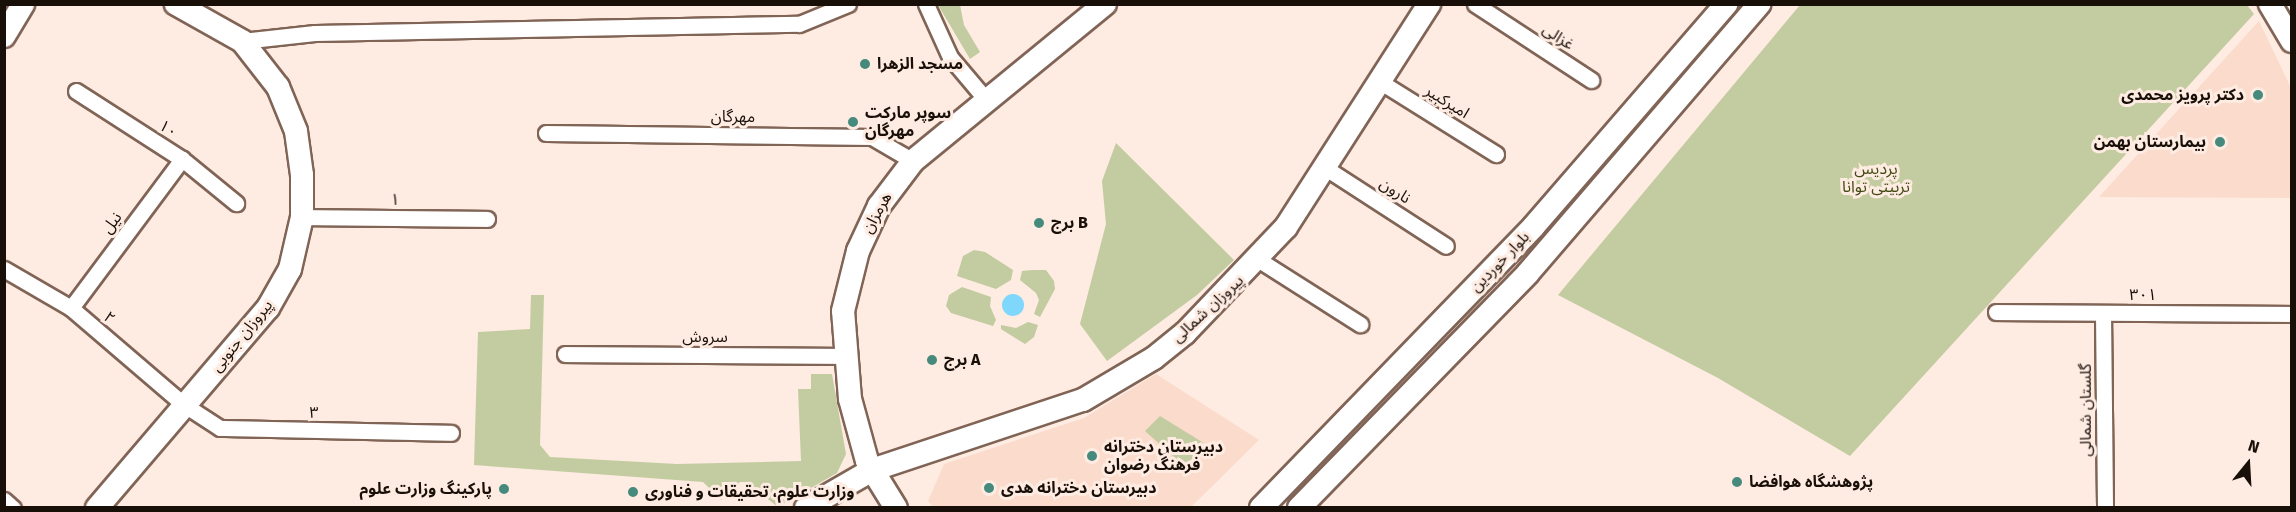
<!DOCTYPE html>
<meta charset="utf-8">
<style>
body{margin:0}
#map{position:relative;width:2296px;height:512px;overflow:hidden;background:#feebe1;font-family:"Fira Sans","Noto Sans Arabic",sans-serif}
div>[style]{position:absolute}
[style*='--x']{left:calc(var(--x)*1px);top:calc(var(--y)*1px);width:calc(var(--w)*1px);rotate:calc(var(--a)*1deg)}
.built>*{inset:0;background:#fbdbcc}
.green>*{inset:0;background:#c3cca0}
.water>*{inset:0;background:#7fd8fc}
.round{border-radius:50%}
.roads{filter:drop-shadow(2px 0 #806456) drop-shadow(-2px 0 #806456) drop-shadow(0 2px #806456) drop-shadow(0 -2px #806456)}
.street>*{height:15px;margin:-7.5px;padding:0 7.5px;transform-origin:7.5px;border-radius:7.5px;background:#fff}
.secondary>*{height:22px;margin:-11px;padding:0 11px;transform-origin:11px;border-radius:11px;background:#fff}
.dots>*{width:16px;height:16px;translate:-50% -50%;box-sizing:border-box;border:3px solid #feebe1;border-radius:50%}
span{translate:-50% -50%;white-space:nowrap;text-align:center;line-height:1.15;-webkit-text-stroke:6px #feebe1;paint-order:stroke}
.street-label{font-size:16px;color:#190f09}
.poi-label{font-size:16px;color:#190f09;font-weight:700}
.left{translate:0 -50%;text-align:left}
.right{translate:-100% -50%;text-align:right}
.park-label{font-size:16px;color:#424a12}
.frame{position:absolute;inset:0;border:6px solid #190f09;pointer-events:none}
.north{position:absolute;left:2218px;top:434px;width:60px;height:60px;-webkit-text-stroke:4px #feebe1;paint-order:stroke;rotate:18deg;font-size:16px;font-weight:700;line-height:24px;text-align:center;color:#190f09}
.north::after{content:'';display:block;margin:auto;width:21px;height:27px;background:#190f09;clip-path:polygon(50% 0,100% 100%,50% 72%,0 100%)}
</style>
<div id="map">
<div class="built">
<div style="clip-path:polygon(2259px 21px,2291px 88px,2291px 198px,2099px 197px)"></div>
<div style="clip-path:polygon(1156px 374px,1259px 440px,1191px 507px,934px 508px,928px 501px,944px 464px,1084px 418px)"></div>
</div>
<div class="green">
<div style="clip-path:polygon(938px 5px,960px 5px,964px 25px,980px 52px,970px 59px)"></div>
<div style="clip-path:polygon(2247px 5px,2254px 14px,1850px 456px,1718px 378px,1558px 295px,1800px 5px)"></div>
<div style="clip-path:polygon(1116px 143px,1234px 260px,1197px 295px,1107px 361px,1080px 324px,1106px 224px,1102px 181px)"></div>
<div style="clip-path:polygon(974px 250px,985px 252px,1013px 270px,1011px 280px,996px 289px,957px 276px,963px 256px)"></div>
<div style="clip-path:polygon(1032px 270px,1046px 270px,1054px 281px,1055px 289px,1040px 317px,1034px 314px,1039px 300px,1036px 293px,1020px 280px,1022px 271px)"></div>
<div style="clip-path:polygon(962px 287px,991px 297px,990px 306px,996px 320px,993px 326px,951px 313px,946px 306px,949px 295px)"></div>
<div style="clip-path:polygon(531px 295px,544px 295px,540px 445px,550px 457px,677px 464px,801px 461px,798px 389px,811px 389px,811px 374px,832px 374px,846px 454px,837px 473px,778px 507px,746px 482px,740px 482px,721px 500px,703px 482px,474px 465px,478px 332px,530px 329px)"></div>
<div style="clip-path:polygon(1028px 322px,1038px 325px,1034px 337px,1025px 344px,1001px 329px,1001px 325px,1016px 328px)"></div>
<div style="clip-path:polygon(1160px 416px,1207px 445px,1184px 466px,1145px 431px)"></div>
</div>
<div class="water">
<div class="round" style="left:1002px;top:294px;width:22px;height:22px"></div>
</div>
<div class="roads">
<div class="street">
<div style="--x:926;--y:4;--w:58;--a:65.6"></div>
<div style="--x:950;--y:57;--w:59;--a:49.8"></div>
<div style="--x:1475;--y:4;--w:139;--a:33.2"></div>
<div style="--x:242;--y:41;--w:73;--a:-6.3"></div>
<div style="--x:315;--y:33;--w:484;--a:-1.1"></div>
<div style="--x:799;--y:24;--w:53;--a:-22.2"></div>
<div style="--x:1379;--y:81;--w:138;--a:32"></div>
<div style="--x:76;--y:91;--w:126;--a:32.7"></div>
<div style="--x:182;--y:159;--w:70;--a:39.2"></div>
<div style="--x:546;--y:133;--w:326;--a:0.7"></div>
<div style="--x:872;--y:137;--w:48;--a:30.3"></div>
<div style="--x:1324;--y:167;--w:145;--a:32.9"></div>
<div style="--x:302;--y:217;--w:185;--a:0.6"></div>
<div style="--x:1259;--y:260;--w:120;--a:32.4"></div>
<div style="--x:4;--y:269;--w:78;--a:30.2"></div>
<div style="--x:71;--y:308;--w:148;--a:40.6"></div>
<div style="--x:183;--y:404;--w:44;--a:33"></div>
<div style="--x:220;--y:428;--w:231;--a:1.2"></div>
<div style="--x:71;--y:308;--w:186;--a:-53.3"></div>
<div style="--x:1996;--y:312;--w:295;--a:0.4"></div>
<div style="--x:2103;--y:313;--w:195;--a:89.4"></div>
<div style="--x:565;--y:354;--w:280;--a:0.4"></div>
<div style="--x:4;--y:500;--w:12;--a:42"></div>
</div>
<div class="secondary">
<div style="--x:2270;--y:4;--w:43;--a:59.3"></div>
<div style="--x:4;--y:36;--w:37;--a:-59"></div>
<div style="--x:97;--y:508;--w:263;--a:-49.5"></div>
<div style="--x:268;--y:308;--w:45;--a:-60.6"></div>
<div style="--x:290;--y:269;--w:53;--a:-77"></div>
<div style="--x:302;--y:217;--w:42;--a:-90"></div>
<div style="--x:302;--y:175;--w:44;--a:-97.8"></div>
<div style="--x:296;--y:131;--w:48;--a:-112.2"></div>
<div style="--x:278;--y:87;--w:58;--a:-128"></div>
<div style="--x:242;--y:41;--w:76;--a:-150.7"></div>
<div style="--x:806;--y:508;--w:76;--a:-29.9"></div>
<div style="--x:872;--y:470;--w:222;--a:-18.4"></div>
<div style="--x:1083;--y:400;--w:82;--a:-30.6"></div>
<div style="--x:1154;--y:358;--w:40;--a:-39"></div>
<div style="--x:1185;--y:333;--w:146;--a:-46.4"></div>
<div style="--x:1286;--y:227;--w:265;--a:-57.3"></div>
<div style="--x:896;--y:508;--w:55;--a:-121.7"></div>
<div style="--x:867;--y:461;--w:64;--a:-105.3"></div>
<div style="--x:850;--y:399;--w:88;--a:-94.5"></div>
<div style="--x:843;--y:311;--w:62;--a:-76"></div>
<div style="--x:858;--y:251;--w:50;--a:-65"></div>
<div style="--x:879;--y:206;--w:56;--a:-52.9"></div>
<div style="--x:913;--y:161;--w:248;--a:-39.3"></div>
<div style="--x:1261;--y:508;--w:392;--a:-45.9"></div>
<div style="--x:1534;--y:226;--w:294;--a:-49.1"></div>
<div style="--x:1299;--y:508;--w:328;--a:-45.7"></div>
<div style="--x:1528;--y:273;--w:355;--a:-49.3"></div>
</div>
</div>
<div class="dots">
<div style="left:865px;top:64px;background:#468a7d"></div>
<div style="left:2258px;top:95px;background:#468a7d"></div>
<div style="left:853px;top:122px;background:#468a7d"></div>
<div style="left:2220px;top:142px;background:#468a7d"></div>
<div style="left:1039px;top:223px;background:#468a7d"></div>
<div style="left:932px;top:360px;background:#468a7d"></div>
<div style="left:1092px;top:456px;background:#468a7d"></div>
<div style="left:1737px;top:482px;background:#468a7d"></div>
<div style="left:989px;top:488px;background:#468a7d"></div>
<div style="left:504px;top:489px;background:#468a7d"></div>
<div style="left:633px;top:492px;background:#468a7d"></div>
</div>
<div class="street-label">
<span style="left:1558px;top:37px;rotate:33deg">غزالی</span>
<span style="left:1447px;top:102px;rotate:32deg">امیرکبیر</span>
<span style="left:733px;top:117px;rotate:1deg">مهرگان</span>
<span style="left:168px;top:129px;rotate:33deg">۱۰</span>
<span style="left:1395px;top:191px;rotate:33deg">نارون</span>
<span style="left:395px;top:200px;rotate:1deg">۱</span>
<span style="left:877px;top:213px;rotate:-61deg">هرمزان</span>
<span style="left:112px;top:223px;rotate:-53deg">نیل</span>
<span style="left:1500px;top:262px;rotate:-46deg">بلوار خوردین</span>
<span style="left:2143px;top:295px">۳۰۱</span>
<span style="left:1208px;top:309px;rotate:-43deg">پیروزان شمالی</span>
<span style="left:109px;top:318px;rotate:41deg">۲</span>
<span style="left:242px;top:336px;rotate:-51deg">پیروزان جنوبی</span>
<span style="left:705px;top:337px">سروش</span>
<span style="left:2086px;top:410px;rotate:-90deg">گلستان شمالی</span>
<span style="left:314px;top:413px;rotate:1deg">۳</span>
</div>
<div class="poi-label">
<span class="left" style="left:877px;top:64px">مسجد الزهرا</span>
<span class="right" style="left:2244px;top:95px">دکتر پرویز محمدی</span>
<span class="left" style="left:865px;top:122px">سوپر مارکت<br>مهرگان</span>
<span class="right" style="left:2206px;top:142px">بیمارستان بهمن</span>
<span class="left" style="left:1051px;top:223px">برج B</span>
<span class="left" style="left:944px;top:360px">برج A</span>
<span class="left" style="left:1104px;top:456px">دبیرستان دخترانه<br>فرهنگ رضوان</span>
<span class="left" style="left:1749px;top:482px">پژوهشگاه هوافضا</span>
<span class="left" style="left:1001px;top:488px">دبیرستان دخترانه هدی</span>
<span class="right" style="left:492px;top:489px">پارکینگ وزارت علوم</span>
<span class="left" style="left:645px;top:492px">وزارت علوم، تحقیقات و فناوری</span>
</div>
<div class="park-label">
<span style="left:1876px;top:178px">پردیس<br>تربیتی توانا</span>
</div>
<div class="frame"></div>
<div class="north">N</div>
</div>
